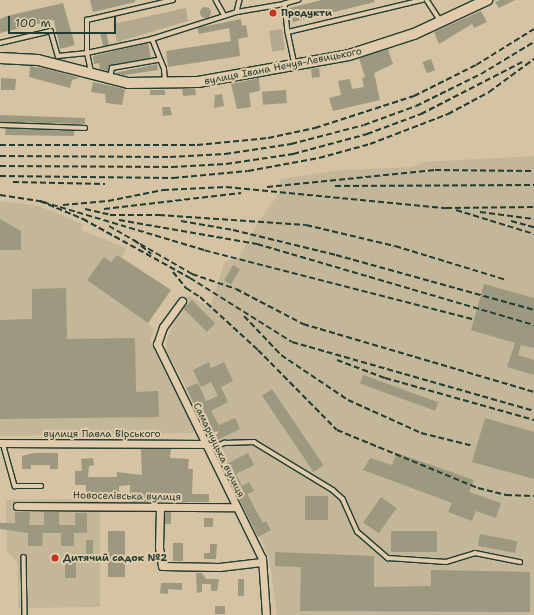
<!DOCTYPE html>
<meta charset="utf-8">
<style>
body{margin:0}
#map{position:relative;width:534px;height:615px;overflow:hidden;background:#d5c3a3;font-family:"Shantell Sans",sans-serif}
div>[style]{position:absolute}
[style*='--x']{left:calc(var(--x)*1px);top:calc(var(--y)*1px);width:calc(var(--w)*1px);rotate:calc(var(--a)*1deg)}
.built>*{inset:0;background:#c4b698}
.green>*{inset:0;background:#b4a98e;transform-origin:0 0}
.building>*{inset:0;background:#9c9980;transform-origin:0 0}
.round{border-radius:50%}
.roads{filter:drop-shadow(1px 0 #1f3d34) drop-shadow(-1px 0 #1f3d34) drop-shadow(0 1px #1f3d34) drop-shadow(0 -1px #1f3d34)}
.lane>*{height:3.5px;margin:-1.75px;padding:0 1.75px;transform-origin:1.75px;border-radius:1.75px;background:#e1cbaa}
.street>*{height:7px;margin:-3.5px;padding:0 3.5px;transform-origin:3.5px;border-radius:3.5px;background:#e1cbaa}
.secondary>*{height:10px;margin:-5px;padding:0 5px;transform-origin:5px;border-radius:5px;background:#e1cbaa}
.rail>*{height:2px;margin-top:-1px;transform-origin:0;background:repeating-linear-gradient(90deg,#1f3d34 0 6px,transparent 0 9px)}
.dots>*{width:11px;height:11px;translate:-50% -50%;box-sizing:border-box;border:2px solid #e1cbaa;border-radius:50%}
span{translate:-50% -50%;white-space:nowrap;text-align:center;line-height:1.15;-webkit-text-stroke:4px #e1cbaa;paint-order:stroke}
.poi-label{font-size:10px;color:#1f3d34;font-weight:700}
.left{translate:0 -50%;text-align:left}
.street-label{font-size:10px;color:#1f3d34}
.scale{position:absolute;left:8px;top:16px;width:108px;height:18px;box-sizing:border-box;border:2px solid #1f3d34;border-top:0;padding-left:5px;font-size:12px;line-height:14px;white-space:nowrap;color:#1f3d34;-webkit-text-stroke:3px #e1cbaa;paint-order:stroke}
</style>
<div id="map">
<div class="built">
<div style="clip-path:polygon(534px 156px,534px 615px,277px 615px,269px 557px,209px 430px,166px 350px,167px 338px,188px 295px,210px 308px,225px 261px,238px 259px,259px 221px,279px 193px,281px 179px,342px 170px,412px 167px,424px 162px)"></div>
<div style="clip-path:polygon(0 201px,39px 206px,83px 224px,81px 230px,126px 248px,122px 258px,171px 290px,148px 323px,154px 329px,150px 340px,196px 428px,193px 433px,0 436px)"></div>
<div style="clip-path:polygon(100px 499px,100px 607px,18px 608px,18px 564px,7px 551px,6px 500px)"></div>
</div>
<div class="green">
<div style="clip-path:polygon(186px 8px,188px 21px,117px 42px,113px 24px)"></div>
<div style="left:282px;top:29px;width:21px;height:13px;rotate:82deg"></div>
</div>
<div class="building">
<div style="clip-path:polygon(90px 0,135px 0,135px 2px,93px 12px)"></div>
<div style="clip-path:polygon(322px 0,374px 0,375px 2px,293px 22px,290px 8px)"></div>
<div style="clip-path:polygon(500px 0,515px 0,499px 8px,495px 2px)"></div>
<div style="clip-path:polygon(63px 3px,75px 45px,60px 49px,54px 20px,0 33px,0 19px,7px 16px)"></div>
<div class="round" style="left:199.5px;top:6.5px;width:11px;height:11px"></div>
<div style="clip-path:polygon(481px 11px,487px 22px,474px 28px,472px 24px,439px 44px,434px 32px)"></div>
<div style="clip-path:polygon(241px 19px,242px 26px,246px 25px,248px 37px,238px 39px,240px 56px,168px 67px,166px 51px,231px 41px,229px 28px,199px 34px,197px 28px)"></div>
<div style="left:106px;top:32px;width:13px;height:6px;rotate:77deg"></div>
<div style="clip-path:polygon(148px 43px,151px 58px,111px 65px,108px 71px,100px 69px,99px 63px,94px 64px,93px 56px)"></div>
<div style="clip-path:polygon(388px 49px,393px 64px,374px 73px,380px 100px,333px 111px,329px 98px,341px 95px,338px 81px,350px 79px,352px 89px,364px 87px,362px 78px,365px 77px,359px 58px)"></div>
<div style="left:431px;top:59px;width:12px;height:9px;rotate:70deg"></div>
<div style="clip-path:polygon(157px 64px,158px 70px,124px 75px,115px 73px)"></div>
<div style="clip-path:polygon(30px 66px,47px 69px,80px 78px,72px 80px,70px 88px,29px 77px)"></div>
<div style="left:319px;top:68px;width:9px;height:8px;rotate:84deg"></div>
<div style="clip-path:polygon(1px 78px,16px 79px,15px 90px,1px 90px)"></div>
<div style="clip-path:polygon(259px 78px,260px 91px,249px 93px,251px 107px,237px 109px,231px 84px)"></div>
<div style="clip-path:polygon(93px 82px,125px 89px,122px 105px,106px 103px,105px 94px,91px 92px)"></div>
<div style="clip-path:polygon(182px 89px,195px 89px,196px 95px,183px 96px)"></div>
<div style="left:150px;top:90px;width:15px;height:5px"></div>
<div style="left:286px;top:90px;width:13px;height:24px;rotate:86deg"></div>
<div style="clip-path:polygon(222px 94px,224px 106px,214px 108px,215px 95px)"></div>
<div style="clip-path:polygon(162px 107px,170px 107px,172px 115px,163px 116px)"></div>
<div style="clip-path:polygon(0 115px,85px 118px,85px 124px,0 122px)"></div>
<div style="clip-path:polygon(6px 128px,74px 131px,74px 136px,5px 135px)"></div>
<div style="clip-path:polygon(0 219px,21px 231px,21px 250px,0 250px)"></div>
<div style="clip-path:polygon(117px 255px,171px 290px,148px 323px,87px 280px,104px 257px,111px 262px)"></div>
<div style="left:233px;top:265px;width:8px;height:18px;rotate:30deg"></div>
<div style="clip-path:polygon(484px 284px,534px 298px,534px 348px,521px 345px,518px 355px,534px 360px,534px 375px,507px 367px,515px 343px,471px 330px)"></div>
<div style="clip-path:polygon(66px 288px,67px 339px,135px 338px,136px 392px,158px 391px,159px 417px,0 419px,0 320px,32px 319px,32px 289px)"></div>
<div style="left:192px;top:300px;width:33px;height:12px;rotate:45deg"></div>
<div style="clip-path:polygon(209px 362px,211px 368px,224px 362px,233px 381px,221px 387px,228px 402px,211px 411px,219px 425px,235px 418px,240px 429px,213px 442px,186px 388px,198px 383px,206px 401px,218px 396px,211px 382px,201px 387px,193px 370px)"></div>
<div style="left:363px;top:375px;width:80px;height:9px;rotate:20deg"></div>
<div style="left:272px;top:389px;width:92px;height:12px;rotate:56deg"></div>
<div style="clip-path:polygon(485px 418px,534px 432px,534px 479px,472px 462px)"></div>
<div style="clip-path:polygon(141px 449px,171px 449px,170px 458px,189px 459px,188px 469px,193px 469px,192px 494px,209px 494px,209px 502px,133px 502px,130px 499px,130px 485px,119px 486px,119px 493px,86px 493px,86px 485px,75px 485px,75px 471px,82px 471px,81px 459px,93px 458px,94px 465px,89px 466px,88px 477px,117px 477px,117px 472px,142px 475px)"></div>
<div style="clip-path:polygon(34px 453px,58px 453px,58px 469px,50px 469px,50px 465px,31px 465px,31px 469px,22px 469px,22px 456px)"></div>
<div style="clip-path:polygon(248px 453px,254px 465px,236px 474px,242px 486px,249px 482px,254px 491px,247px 494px,263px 523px,266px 521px,271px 530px,258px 537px,223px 466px)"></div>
<div style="clip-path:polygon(397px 453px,474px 480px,469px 492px,501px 503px,496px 518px,476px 511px,472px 521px,448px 512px,452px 503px,363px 470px,370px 458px,392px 465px)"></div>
<div style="left:305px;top:496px;width:23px;height:24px"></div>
<div style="left:381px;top:497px;width:19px;height:31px;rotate:35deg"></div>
<div style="clip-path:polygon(15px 512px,30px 512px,29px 525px,44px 525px,44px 512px,59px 512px,59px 525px,75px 525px,75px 513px,87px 513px,87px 533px,74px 533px,74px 546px,61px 546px,61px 533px,43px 533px,42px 546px,28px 546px,28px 533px,0 529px,0 523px,15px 523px)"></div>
<div style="left:165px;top:512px;width:6px;height:12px"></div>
<div style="left:204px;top:518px;width:9px;height:9px"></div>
<div style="left:108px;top:531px;width:17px;height:46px"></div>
<div style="left:437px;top:531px;width:21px;height:46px;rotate:90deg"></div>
<div style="left:480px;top:534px;width:38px;height:12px;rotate:11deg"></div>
<div style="left:86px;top:540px;width:7px;height:16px"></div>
<div style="left:173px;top:543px;width:10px;height:18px"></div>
<div style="clip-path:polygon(210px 544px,217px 544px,216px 559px,204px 559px,204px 553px,210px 553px)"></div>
<div style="clip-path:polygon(275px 552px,374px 556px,374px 587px,431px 586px,431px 570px,530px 572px,530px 612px,300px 611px,301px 567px,275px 566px)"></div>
<div style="left:65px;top:558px;width:11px;height:20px"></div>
<div style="clip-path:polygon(196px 573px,202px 573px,206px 579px,219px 579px,217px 591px,211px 591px,211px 584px,202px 584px,202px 592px,197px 593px)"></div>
<div style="left:238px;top:579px;width:6px;height:17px"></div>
<div style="clip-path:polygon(161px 583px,182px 583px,182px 590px,168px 589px,168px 594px,160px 593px)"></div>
<div style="left:215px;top:606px;width:10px;height:8px"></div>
</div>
<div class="roads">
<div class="lane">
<div style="--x:216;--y:0;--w:18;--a:61"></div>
<div style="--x:240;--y:0;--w:12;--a:104"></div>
<div style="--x:237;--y:12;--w:49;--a:-9.5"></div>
<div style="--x:299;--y:0;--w:15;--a:164"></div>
<div style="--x:285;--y:4;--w:28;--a:84"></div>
<div style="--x:288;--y:32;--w:138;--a:-13.4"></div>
<div style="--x:427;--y:0;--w:24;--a:57"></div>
<div style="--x:288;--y:32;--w:33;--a:78"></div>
<div style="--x:0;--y:43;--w:52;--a:-13.2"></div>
<div style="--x:51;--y:31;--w:26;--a:74"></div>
<div style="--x:58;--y:56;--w:29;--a:-6"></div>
<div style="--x:87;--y:53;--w:66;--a:-12.2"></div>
<div style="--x:91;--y:72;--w:19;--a:-102"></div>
<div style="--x:87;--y:53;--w:33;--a:-90"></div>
<div style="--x:87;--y:20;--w:88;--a:-13.1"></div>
<div style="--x:110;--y:78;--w:10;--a:-79"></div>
<div style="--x:112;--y:68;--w:47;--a:-9.9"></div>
<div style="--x:165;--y:81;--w:12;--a:-95"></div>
<div style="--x:164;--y:69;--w:32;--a:-112"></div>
<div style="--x:152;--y:39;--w:89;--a:-17.6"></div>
<div style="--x:0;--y:125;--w:85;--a:2"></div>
<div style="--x:3;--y:443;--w:45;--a:74.4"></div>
<div style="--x:15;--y:486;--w:26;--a:0"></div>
<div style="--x:209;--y:450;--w:17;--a:-25"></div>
<div style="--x:224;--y:443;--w:30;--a:-2"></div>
<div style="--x:254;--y:442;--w:92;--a:31.3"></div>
<div style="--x:333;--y:490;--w:13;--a:42"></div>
<div style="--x:343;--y:499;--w:36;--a:66"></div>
<div style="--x:358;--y:532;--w:40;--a:41"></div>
<div style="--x:388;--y:558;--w:58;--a:3.9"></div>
<div style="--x:446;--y:562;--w:30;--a:-17"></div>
<div style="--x:475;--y:553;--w:46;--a:11.3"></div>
<div style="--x:24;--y:557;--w:58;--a:89"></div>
</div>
<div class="street">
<div style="--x:182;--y:301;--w:32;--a:126"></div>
<div style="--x:163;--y:327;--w:18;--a:109"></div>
<div style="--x:157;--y:344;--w:238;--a:63.9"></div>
<div style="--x:262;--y:558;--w:57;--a:86"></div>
<div style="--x:0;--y:443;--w:204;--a:0.3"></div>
<div style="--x:17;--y:506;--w:219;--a:0.3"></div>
<div style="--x:160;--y:507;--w:40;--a:91.4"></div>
<div style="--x:159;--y:547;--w:19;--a:81"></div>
<div style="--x:162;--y:566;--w:57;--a:1"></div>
<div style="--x:219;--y:567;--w:43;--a:-6.6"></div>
</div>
<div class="secondary">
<div style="--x:0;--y:58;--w:38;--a:3"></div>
<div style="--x:38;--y:60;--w:93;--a:14.3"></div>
<div style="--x:128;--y:83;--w:70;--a:-0.8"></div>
<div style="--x:198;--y:82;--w:153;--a:-10.1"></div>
<div style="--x:349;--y:55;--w:68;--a:-17.9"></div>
<div style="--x:414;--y:34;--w:81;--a:-25"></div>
</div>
</div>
<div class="rail">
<div style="--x:0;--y:145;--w:197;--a:0"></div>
<div style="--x:197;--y:145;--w:71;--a:-5.6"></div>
<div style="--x:268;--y:138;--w:48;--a:-12"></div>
<div style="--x:315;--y:128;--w:104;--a:-17.9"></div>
<div style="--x:414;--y:96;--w:69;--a:-26.6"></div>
<div style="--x:476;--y:65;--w:68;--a:-31.8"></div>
<div style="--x:0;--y:156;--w:170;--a:0.3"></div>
<div style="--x:170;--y:157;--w:55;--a:-3.1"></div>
<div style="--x:225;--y:154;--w:67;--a:-8.6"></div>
<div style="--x:291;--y:144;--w:75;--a:-14.6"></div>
<div style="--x:364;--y:125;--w:55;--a:-20.1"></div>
<div style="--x:416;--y:106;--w:72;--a:-26.2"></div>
<div style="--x:481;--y:74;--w:62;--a:-31.1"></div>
<div style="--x:0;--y:166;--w:172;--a:0.3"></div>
<div style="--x:172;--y:167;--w:54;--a:-3.2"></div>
<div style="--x:226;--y:164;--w:68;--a:-8.5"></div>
<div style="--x:293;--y:154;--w:77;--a:-15.1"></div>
<div style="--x:367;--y:134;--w:58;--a:-20.3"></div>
<div style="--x:421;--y:114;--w:114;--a:-27.2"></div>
<div style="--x:0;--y:176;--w:173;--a:0.7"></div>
<div style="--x:173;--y:178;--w:75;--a:-5.3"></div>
<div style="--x:248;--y:171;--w:72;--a:-10.4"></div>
<div style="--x:319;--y:158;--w:53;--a:-15.4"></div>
<div style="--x:370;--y:144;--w:84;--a:-21"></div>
<div style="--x:448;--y:114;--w:47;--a:-28.2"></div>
<div style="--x:489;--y:92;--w:56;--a:-36.3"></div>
<div style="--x:13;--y:182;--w:92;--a:1.2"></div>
<div style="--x:335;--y:186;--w:199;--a:-0.3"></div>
<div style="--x:267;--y:187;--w:169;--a:-5.8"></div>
<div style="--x:435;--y:170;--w:99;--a:0.6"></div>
<div style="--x:0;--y:195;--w:46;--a:8.8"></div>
<div style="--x:63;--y:205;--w:45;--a:-5.1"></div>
<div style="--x:108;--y:201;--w:56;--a:-11.3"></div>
<div style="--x:163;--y:190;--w:63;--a:-2.7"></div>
<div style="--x:226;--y:187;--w:221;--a:5.5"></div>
<div style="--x:446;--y:208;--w:88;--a:-0.7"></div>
<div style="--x:85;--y:209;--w:26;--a:13"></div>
<div style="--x:110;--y:215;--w:49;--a:0"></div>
<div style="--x:159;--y:215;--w:147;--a:3.9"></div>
<div style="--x:306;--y:225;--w:91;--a:13.3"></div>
<div style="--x:395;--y:246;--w:116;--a:17"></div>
<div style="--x:104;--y:209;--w:138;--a:-6.7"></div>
<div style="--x:456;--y:210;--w:82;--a:17.1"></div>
<div style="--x:480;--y:212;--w:54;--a:7.4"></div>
<div style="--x:119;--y:220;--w:140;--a:9.9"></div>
<div style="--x:257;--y:244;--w:289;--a:16.3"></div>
<div style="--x:181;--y:221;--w:53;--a:9.8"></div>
<div style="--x:233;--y:230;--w:106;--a:13.6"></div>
<div style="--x:336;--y:255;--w:205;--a:15.5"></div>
<div style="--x:511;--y:221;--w:24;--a:15"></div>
<div style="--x:109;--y:226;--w:96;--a:30"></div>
<div style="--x:192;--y:274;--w:46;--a:18.8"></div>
<div style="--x:236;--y:289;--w:76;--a:27.6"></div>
<div style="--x:303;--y:324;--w:241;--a:16.4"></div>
<div style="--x:134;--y:240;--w:22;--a:39"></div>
<div style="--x:173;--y:272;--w:21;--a:51"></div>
<div style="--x:186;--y:288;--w:17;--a:33"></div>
<div style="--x:200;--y:297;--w:79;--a:42.4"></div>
<div style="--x:258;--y:350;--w:112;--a:45.4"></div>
<div style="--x:337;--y:430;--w:152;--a:22.4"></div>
<div style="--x:478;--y:488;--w:29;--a:14"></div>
<div style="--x:506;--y:495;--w:28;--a:2"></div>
<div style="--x:244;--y:316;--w:54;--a:46.5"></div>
<div style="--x:281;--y:355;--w:81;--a:33.9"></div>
<div style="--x:348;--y:400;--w:80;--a:24.3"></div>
<div style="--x:421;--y:433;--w:54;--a:14"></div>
<div style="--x:472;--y:319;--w:277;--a:-165.6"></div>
<div style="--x:204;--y:250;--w:171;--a:-163.4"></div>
<div style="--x:40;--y:201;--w:47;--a:22.7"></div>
<div style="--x:83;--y:219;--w:122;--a:28.9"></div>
<div style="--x:190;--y:278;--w:120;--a:32.1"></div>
<div style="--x:292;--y:342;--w:252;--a:15.9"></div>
<div style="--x:337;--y:360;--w:51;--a:20.6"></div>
<div style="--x:385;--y:378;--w:155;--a:15.7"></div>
</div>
<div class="dots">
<div style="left:273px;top:13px;background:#c8321e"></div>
<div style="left:55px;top:558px;background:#c8321e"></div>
</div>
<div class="poi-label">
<span class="left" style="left:281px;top:13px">Продукти</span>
<span class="left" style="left:63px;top:558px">Дитячий садок №2</span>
</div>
<div class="street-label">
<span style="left:283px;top:66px;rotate:-11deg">вулиця Івана Нечуя-Левицького</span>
<span style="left:102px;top:434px">вулиця Павла Вірського</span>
<span style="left:219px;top:450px;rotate:64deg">Самарчуцька вулиця</span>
<span style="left:127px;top:496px;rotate:1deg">Новоселівська вулиця</span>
</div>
<div class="scale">100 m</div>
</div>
